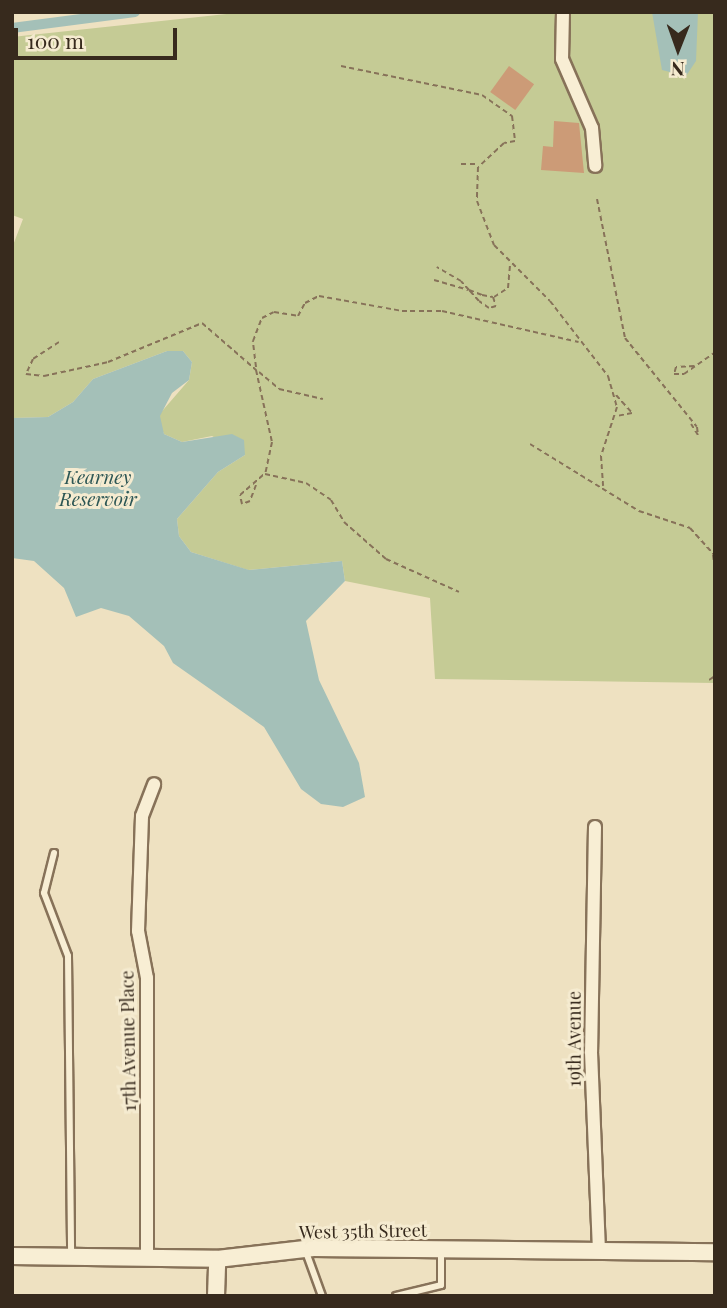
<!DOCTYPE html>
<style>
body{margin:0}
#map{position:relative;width:727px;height:1308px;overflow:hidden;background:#eee1c1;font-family:"Playfair Display",serif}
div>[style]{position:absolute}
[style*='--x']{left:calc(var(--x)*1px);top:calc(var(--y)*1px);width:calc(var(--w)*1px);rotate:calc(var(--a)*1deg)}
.green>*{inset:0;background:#c5cb95}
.water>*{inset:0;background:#a4c0b8}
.canal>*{height:10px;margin:-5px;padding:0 5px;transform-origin:5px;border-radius:5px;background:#a4c0b8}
.building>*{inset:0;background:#cc9b77;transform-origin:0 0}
.path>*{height:2px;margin-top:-1px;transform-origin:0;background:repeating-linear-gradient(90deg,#877259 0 5px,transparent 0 8.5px)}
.roads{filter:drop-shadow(2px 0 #877259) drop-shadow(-2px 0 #877259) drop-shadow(0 2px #877259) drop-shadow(0 -2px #877259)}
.service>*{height:6px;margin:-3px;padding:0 3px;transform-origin:3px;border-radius:3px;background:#f8eed4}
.minor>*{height:12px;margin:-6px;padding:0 6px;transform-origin:6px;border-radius:6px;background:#f8eed4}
.tertiary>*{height:16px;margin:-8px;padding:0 8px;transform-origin:8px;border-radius:8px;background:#f8eed4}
span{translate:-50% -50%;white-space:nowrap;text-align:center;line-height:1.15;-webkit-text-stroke:6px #f5ebd0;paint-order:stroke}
.street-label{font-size:18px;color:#372a1d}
.water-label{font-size:19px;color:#2c5654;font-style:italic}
.frame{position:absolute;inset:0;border:14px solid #372a1d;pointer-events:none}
.north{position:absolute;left:643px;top:14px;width:70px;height:70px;-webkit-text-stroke:5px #f5ebd0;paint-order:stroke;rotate:181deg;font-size:19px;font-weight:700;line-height:28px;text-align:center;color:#372a1d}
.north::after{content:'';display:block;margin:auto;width:24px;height:32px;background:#372a1d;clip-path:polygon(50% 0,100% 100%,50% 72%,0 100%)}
.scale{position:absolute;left:14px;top:28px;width:163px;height:32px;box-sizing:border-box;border:4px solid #372a1d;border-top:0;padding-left:9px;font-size:21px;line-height:24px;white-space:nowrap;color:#372a1d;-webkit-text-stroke:5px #f5ebd0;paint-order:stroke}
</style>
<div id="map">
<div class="green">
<div style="clip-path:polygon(245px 12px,715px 12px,715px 683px,435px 679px,430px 598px,345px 581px,342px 561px,248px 570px,191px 552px,179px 536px,177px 519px,218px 472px,245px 455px,212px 436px,182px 442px,164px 434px,157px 417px,189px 380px,192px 362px,183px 351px,167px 351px,93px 379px,73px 402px,48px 417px,12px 418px,12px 248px,23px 219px,12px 215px,12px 37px)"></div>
</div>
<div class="water">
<div style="clip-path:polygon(652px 12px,698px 12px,696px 61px,686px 76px,662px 70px)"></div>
<div style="clip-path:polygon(167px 351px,183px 351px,192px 362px,189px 380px,172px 393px,160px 416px,164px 434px,182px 442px,232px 434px,244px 440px,245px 455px,218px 472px,177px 519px,179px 536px,191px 552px,249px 570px,342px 561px,345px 581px,306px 621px,319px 680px,359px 763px,365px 797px,343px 807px,321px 804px,301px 789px,264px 727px,173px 663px,164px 646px,129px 616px,101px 608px,76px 617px,64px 588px,34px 561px,12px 558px,12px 418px,48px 417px,73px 402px,93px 379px)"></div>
</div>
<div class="canal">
<div style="--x:12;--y:28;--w:124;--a:-7.4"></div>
</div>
<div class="building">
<div style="left:509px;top:66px;width:31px;height:32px;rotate:36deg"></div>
<div style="clip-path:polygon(554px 121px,579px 123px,584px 173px,541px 170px,543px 146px,553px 147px)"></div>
</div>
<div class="path">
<div style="--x:341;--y:66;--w:144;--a:11.6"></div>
<div style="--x:482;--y:95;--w:37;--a:35"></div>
<div style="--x:512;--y:116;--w:25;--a:83"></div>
<div style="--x:515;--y:141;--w:11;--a:170"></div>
<div style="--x:504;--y:143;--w:35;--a:137"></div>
<div style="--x:478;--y:167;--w:34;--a:92"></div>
<div style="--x:477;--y:201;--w:47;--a:68.9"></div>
<div style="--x:494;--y:245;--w:79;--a:45"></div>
<div style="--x:550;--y:301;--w:95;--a:52.3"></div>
<div style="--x:608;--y:376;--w:32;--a:74"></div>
<div style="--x:617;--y:407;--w:52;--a:108.1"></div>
<div style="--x:601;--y:456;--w:30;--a:86"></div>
<div style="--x:461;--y:164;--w:17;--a:0"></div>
<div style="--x:597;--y:199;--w:142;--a:78.6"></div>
<div style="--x:625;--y:338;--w:114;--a:51"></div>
<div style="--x:697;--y:427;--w:8;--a:83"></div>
<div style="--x:698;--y:435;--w:13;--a:-122"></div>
<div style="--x:434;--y:280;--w:36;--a:16"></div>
<div style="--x:469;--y:290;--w:14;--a:21"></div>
<div style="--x:482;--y:295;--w:11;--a:10"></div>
<div style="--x:493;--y:297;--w:9;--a:72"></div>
<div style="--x:496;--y:306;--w:7;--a:164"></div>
<div style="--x:489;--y:308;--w:12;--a:-145"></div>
<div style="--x:479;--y:301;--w:15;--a:-132"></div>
<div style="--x:469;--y:290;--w:12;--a:-132"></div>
<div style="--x:461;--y:281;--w:28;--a:-150"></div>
<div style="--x:494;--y:297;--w:17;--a:-33"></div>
<div style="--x:508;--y:288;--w:23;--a:-85"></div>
<div style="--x:59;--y:342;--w:31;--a:147"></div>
<div style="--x:33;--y:359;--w:17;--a:115"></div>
<div style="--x:26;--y:374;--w:18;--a:6"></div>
<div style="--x:44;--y:376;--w:66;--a:-12.3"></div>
<div style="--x:108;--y:362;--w:102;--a:-22.5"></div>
<div style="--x:202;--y:323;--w:72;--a:41"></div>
<div style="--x:256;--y:370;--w:74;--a:77.5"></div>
<div style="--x:272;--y:442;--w:33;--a:102"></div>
<div style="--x:265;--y:474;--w:42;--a:12.4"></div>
<div style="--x:306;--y:483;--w:30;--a:34"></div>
<div style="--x:331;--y:500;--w:26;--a:59"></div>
<div style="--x:344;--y:522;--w:56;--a:41.4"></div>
<div style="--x:386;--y:559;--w:80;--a:24.3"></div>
<div style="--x:694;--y:366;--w:18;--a:177"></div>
<div style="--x:676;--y:367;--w:7;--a:106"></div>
<div style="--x:674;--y:374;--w:10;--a:0"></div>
<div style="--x:684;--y:374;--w:38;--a:-35"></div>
<div style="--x:256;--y:367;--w:26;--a:-97"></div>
<div style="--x:253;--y:341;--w:25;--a:-69"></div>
<div style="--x:262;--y:318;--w:13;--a:-27"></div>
<div style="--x:274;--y:312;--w:24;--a:9"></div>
<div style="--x:298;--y:316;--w:15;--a:-62"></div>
<div style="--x:305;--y:303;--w:16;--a:-27"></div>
<div style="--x:319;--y:296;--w:84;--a:10.2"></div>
<div style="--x:402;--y:311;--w:40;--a:0"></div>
<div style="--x:442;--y:311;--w:140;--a:12.8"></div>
<div style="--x:259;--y:372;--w:26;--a:40"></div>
<div style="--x:279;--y:389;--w:45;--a:12.8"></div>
<div style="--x:616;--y:395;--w:24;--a:48"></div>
<div style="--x:632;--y:413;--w:15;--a:169"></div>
<div style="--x:530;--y:444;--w:128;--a:31.6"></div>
<div style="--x:639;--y:511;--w:54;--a:18.4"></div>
<div style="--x:690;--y:528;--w:38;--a:48"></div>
<div style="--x:256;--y:485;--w:17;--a:111"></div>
<div style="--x:250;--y:501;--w:9;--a:159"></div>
<div style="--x:242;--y:504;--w:9;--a:-103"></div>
<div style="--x:240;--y:495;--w:32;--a:-41"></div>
<div style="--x:713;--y:555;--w:17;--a:83"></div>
<div style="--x:709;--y:680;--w:7;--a:-34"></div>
</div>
<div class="roads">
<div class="service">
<div style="--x:54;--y:853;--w:41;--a:104"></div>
<div style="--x:44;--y:893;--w:67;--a:69.1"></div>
<div style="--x:68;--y:956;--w:298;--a:89.4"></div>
<div style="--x:306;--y:1252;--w:47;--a:70"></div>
<div style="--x:396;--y:1296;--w:46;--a:-13.7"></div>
<div style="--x:441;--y:1285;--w:34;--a:-90"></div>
</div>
<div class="minor">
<div style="--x:563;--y:12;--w:47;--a:91.2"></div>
<div style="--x:562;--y:59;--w:75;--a:66.5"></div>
<div style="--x:592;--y:128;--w:38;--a:85"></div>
<div style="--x:595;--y:827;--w:225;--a:91"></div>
<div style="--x:591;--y:1052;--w:199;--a:87.7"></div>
<div style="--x:147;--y:1258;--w:280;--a:-90"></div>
<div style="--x:147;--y:978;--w:48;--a:-100.8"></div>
<div style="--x:138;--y:931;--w:115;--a:-88"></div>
<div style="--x:142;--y:816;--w:34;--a:-69"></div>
</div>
<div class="tertiary">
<div style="--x:12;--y:1256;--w:205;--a:0.8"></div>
<div style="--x:217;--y:1259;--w:97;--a:-6.5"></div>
<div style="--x:313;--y:1248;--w:402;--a:0.6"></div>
<div style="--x:216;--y:1296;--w:37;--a:-88"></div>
</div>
</div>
<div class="street-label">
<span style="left:574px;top:1039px;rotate:-90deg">19th Avenue</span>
<span style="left:128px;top:1041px;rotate:-91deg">17th Avenue Place</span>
<span style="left:363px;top:1231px;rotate:-1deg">West 35th Street</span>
</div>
<div class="water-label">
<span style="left:98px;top:488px">Kearney<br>Reservoir</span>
</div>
<div class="frame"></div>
<div class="north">N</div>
<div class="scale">100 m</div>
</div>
